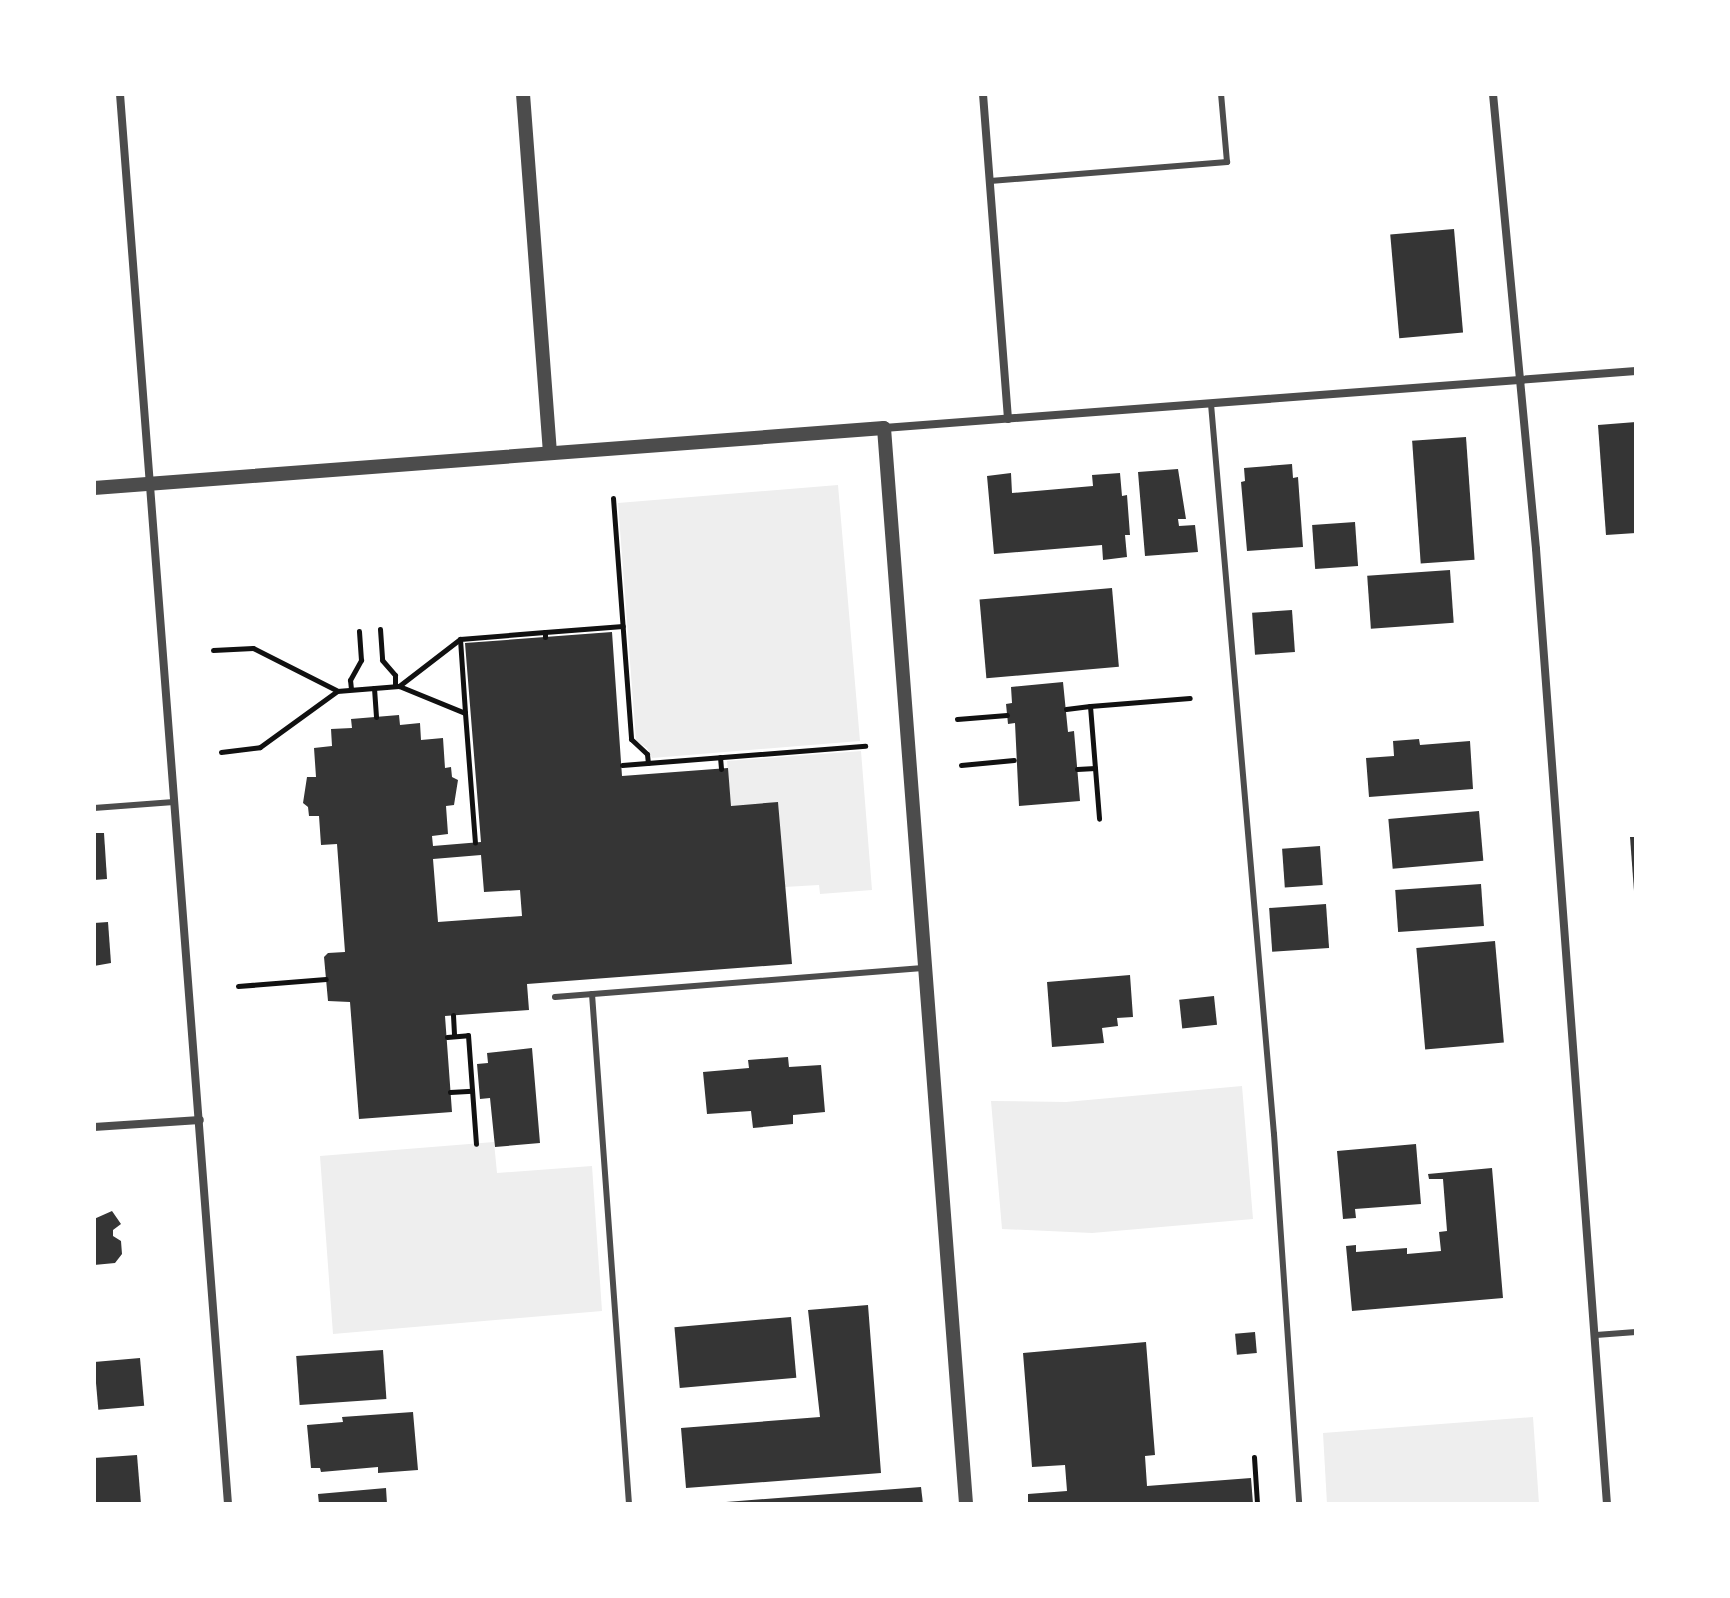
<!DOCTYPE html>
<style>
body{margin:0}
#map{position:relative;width:1730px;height:1598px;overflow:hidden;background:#fff;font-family:"Fira Sans",sans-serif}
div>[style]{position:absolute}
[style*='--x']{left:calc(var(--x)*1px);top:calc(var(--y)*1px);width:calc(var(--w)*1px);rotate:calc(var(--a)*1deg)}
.green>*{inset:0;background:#eee}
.building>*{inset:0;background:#353535;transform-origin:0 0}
.path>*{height:5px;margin:-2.5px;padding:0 2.5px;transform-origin:2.5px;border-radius:2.5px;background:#111}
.service>*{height:6px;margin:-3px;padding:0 3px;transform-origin:3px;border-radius:3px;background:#4c4c4c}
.minor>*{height:8px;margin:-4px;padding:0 4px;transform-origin:4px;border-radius:4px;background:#4c4c4c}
.tertiary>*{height:14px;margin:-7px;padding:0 7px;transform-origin:7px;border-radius:7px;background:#4c4c4c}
span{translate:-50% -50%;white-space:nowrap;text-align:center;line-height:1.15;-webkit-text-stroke:7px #fff;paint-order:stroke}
.frame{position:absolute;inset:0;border:96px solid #fff;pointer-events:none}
</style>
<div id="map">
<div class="green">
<div style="clip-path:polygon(838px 485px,860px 741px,652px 758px,647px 748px,636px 741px,618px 503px)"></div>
<div style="clip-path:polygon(861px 751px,872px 890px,820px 894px,819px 885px,784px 887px,778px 803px,731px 806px,727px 761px)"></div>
<div style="clip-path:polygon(1242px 1086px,1253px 1219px,1092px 1233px,1002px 1229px,991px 1101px,1066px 1102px)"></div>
<div style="clip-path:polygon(494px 1142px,497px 1173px,592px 1166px,602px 1311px,333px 1334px,320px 1156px)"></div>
<div style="clip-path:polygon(1533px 1417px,1539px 1504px,1327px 1504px,1323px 1433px)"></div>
</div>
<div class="building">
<div style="left:1454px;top:229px;width:104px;height:64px;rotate:85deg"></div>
<div style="clip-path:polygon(1636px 422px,1636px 533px,1606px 535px,1598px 425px)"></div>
<div style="left:1466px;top:437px;width:123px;height:54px;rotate:86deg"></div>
<div style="clip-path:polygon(1292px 464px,1293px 478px,1298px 477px,1303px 547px,1247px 551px,1241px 482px,1245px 481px,1244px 468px)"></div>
<div style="clip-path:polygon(1178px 469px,1186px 519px,1178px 519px,1179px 526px,1195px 525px,1198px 552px,1145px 556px,1138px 472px)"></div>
<div style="clip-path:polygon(1011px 473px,1012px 493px,1093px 486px,1092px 475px,1120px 473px,1122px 496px,1127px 495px,1130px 535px,1125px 535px,1127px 557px,1103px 560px,1102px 545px,994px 554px,987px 476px)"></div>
<div style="left:1355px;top:522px;width:44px;height:43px;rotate:86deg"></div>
<div style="left:1450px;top:570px;width:53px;height:83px;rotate:86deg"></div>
<div style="left:1112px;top:588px;width:79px;height:133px;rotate:85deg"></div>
<div style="left:1292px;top:610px;width:42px;height:40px;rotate:86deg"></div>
<div style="clip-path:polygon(evenodd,612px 632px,622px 776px,728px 768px,731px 806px,778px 802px,792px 964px,527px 984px,529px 1010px,445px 1016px,452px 1112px,359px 1119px,350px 1002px,328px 1001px,324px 957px,328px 953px,345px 952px,337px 844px,321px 845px,319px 816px,309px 816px,308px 807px,303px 803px,307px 777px,316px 777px,314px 748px,332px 746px,331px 729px,352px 728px,351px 719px,399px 715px,400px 725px,420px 723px,421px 740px,443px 738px,445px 768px,451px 767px,452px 777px,458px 780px,454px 805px,446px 806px,448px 834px,432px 836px,433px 846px,481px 842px,465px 643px,612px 632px,481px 855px,484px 892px,520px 890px,522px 916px,438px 922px,433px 859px,481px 855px)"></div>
<div style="clip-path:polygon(1063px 682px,1068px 732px,1074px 731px,1080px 801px,1019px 806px,1015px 723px,1008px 724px,1006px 704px,1012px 703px,1011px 687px)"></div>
<div style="clip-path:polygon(1419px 739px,1420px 745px,1470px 741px,1473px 789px,1369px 797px,1366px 758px,1394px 756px,1393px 741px)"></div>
<div style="left:1479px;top:811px;width:50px;height:91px;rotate:85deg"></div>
<div style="clip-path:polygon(94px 833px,104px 833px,107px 879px,94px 880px)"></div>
<div style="clip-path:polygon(1630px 837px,1636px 837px,1636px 891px,1634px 891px)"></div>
<div style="left:1320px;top:846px;width:39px;height:38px;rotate:86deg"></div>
<div style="left:1481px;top:884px;width:42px;height:86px;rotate:86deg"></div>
<div style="left:1326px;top:904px;width:44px;height:57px;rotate:86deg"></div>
<div style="clip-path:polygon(108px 922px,111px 963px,94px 966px,94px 923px)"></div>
<div style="left:1495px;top:941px;width:102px;height:79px;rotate:85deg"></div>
<div style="clip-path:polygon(1130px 975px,1133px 1017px,1117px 1018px,1118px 1026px,1102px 1028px,1104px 1043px,1052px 1047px,1047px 982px)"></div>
<div style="left:1214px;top:996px;width:29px;height:35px;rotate:84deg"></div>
<div style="clip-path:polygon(532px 1048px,540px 1143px,495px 1147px,490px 1098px,480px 1099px,477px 1064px,488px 1063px,487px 1053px)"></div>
<div style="clip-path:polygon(788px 1057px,789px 1067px,821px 1065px,825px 1112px,793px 1115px,793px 1124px,753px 1128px,751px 1111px,707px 1114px,703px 1072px,749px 1068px,748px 1060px)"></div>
<div style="clip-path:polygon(1416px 1144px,1421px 1204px,1355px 1209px,1356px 1218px,1343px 1219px,1337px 1151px)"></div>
<div style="clip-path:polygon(1492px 1168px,1503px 1298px,1352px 1311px,1346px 1246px,1356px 1245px,1356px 1252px,1407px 1248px,1407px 1254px,1441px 1251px,1439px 1232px,1447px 1231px,1443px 1179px,1429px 1179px,1428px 1174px)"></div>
<div style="clip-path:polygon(112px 1211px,121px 1224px,113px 1230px,113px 1236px,121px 1241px,122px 1254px,115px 1263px,94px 1265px,94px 1219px)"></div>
<div style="clip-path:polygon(868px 1305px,881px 1473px,686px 1488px,681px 1428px,820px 1417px,808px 1310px)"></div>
<div style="left:791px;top:1317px;width:61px;height:117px;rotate:85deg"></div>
<div style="left:1255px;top:1332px;width:21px;height:20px;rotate:85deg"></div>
<div style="clip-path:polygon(1146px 1342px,1155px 1455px,1145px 1456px,1147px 1486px,1251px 1478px,1253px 1504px,1028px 1504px,1028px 1494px,1067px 1491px,1065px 1465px,1032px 1467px,1023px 1353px)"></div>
<div style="left:383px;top:1350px;width:49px;height:87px;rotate:86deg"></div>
<div style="left:140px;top:1358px;width:48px;height:46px;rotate:85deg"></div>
<div style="clip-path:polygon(413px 1412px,418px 1470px,378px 1473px,378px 1467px,321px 1472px,320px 1468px,311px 1468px,307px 1425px,343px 1422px,342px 1417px)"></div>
<div style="clip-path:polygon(137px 1455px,141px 1504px,94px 1504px,94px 1458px)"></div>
<div style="clip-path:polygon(921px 1487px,923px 1504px,726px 1504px,726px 1502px)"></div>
<div style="clip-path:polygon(386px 1488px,387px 1504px,319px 1504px,318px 1494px)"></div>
</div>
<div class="path">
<div style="--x:613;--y:498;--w:242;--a:85.7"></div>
<div style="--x:631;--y:739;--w:22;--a:43"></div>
<div style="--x:647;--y:754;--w:9;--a:84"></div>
<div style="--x:380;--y:629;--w:31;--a:86"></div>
<div style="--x:382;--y:660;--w:20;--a:49"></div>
<div style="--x:395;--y:675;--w:11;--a:90"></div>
<div style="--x:545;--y:637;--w:5;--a:-90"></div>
<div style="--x:545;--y:632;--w:78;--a:-4.4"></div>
<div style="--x:460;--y:639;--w:74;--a:86.1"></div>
<div style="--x:213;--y:650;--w:40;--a:-2.9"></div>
<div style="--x:253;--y:648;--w:93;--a:26.8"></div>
<div style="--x:399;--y:686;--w:71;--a:22.2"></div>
<div style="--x:465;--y:713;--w:130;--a:85.6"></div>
<div style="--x:374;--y:688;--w:29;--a:86"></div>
<div style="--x:351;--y:689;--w:9;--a:-96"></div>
<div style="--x:350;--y:680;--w:23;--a:-61"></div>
<div style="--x:361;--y:660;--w:29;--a:-94"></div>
<div style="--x:1090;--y:706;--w:100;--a:-4.6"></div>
<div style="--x:1066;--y:709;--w:24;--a:-7"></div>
<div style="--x:1090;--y:706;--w:113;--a:85.4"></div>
<div style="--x:957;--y:719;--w:50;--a:-4.6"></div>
<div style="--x:221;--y:752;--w:39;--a:-7"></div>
<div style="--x:260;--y:747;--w:95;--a:-36"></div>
<div style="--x:337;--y:691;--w:62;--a:-4.6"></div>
<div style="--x:399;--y:686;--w:77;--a:-37.6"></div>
<div style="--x:460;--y:639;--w:85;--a:-4.7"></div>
<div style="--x:720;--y:757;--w:12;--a:85"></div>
<div style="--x:622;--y:765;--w:244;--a:-4.5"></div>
<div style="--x:961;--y:765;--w:53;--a:-5.4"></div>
<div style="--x:1077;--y:769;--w:18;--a:-3"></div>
<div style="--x:238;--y:986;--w:88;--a:-4.5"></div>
<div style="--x:453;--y:1015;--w:21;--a:87"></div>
<div style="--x:447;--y:1037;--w:21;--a:-5"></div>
<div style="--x:468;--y:1035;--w:109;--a:85.8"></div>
<div style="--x:450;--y:1092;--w:22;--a:-3"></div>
<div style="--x:1254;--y:1457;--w:47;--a:86.3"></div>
</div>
<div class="service">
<div style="--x:990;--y:181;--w:238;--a:-4.6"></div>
<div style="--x:1227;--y:162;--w:68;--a:-95"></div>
<div style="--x:1211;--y:404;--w:733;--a:85.07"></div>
<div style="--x:1274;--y:1134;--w:371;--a:86.1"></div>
<div style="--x:94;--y:808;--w:80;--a:-4.3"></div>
<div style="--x:592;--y:994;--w:511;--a:85.85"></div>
<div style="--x:555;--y:997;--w:372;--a:-4.5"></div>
<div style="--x:1596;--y:1335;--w:40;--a:-4.3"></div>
</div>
<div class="minor">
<div style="--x:120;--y:94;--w:1414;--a:85.62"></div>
<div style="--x:983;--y:94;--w:326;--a:85.6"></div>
<div style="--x:1493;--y:94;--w:457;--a:84.6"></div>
<div style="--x:1536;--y:549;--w:958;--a:85.75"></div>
<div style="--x:884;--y:428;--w:754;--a:-4.33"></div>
<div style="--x:94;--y:1127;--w:106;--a:-3.8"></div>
</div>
<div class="tertiary">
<div style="--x:523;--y:94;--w:360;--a:85.7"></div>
<div style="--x:94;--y:488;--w:792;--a:-4.34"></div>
<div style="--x:884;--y:428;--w:1079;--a:85.64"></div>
</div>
<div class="frame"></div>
</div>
